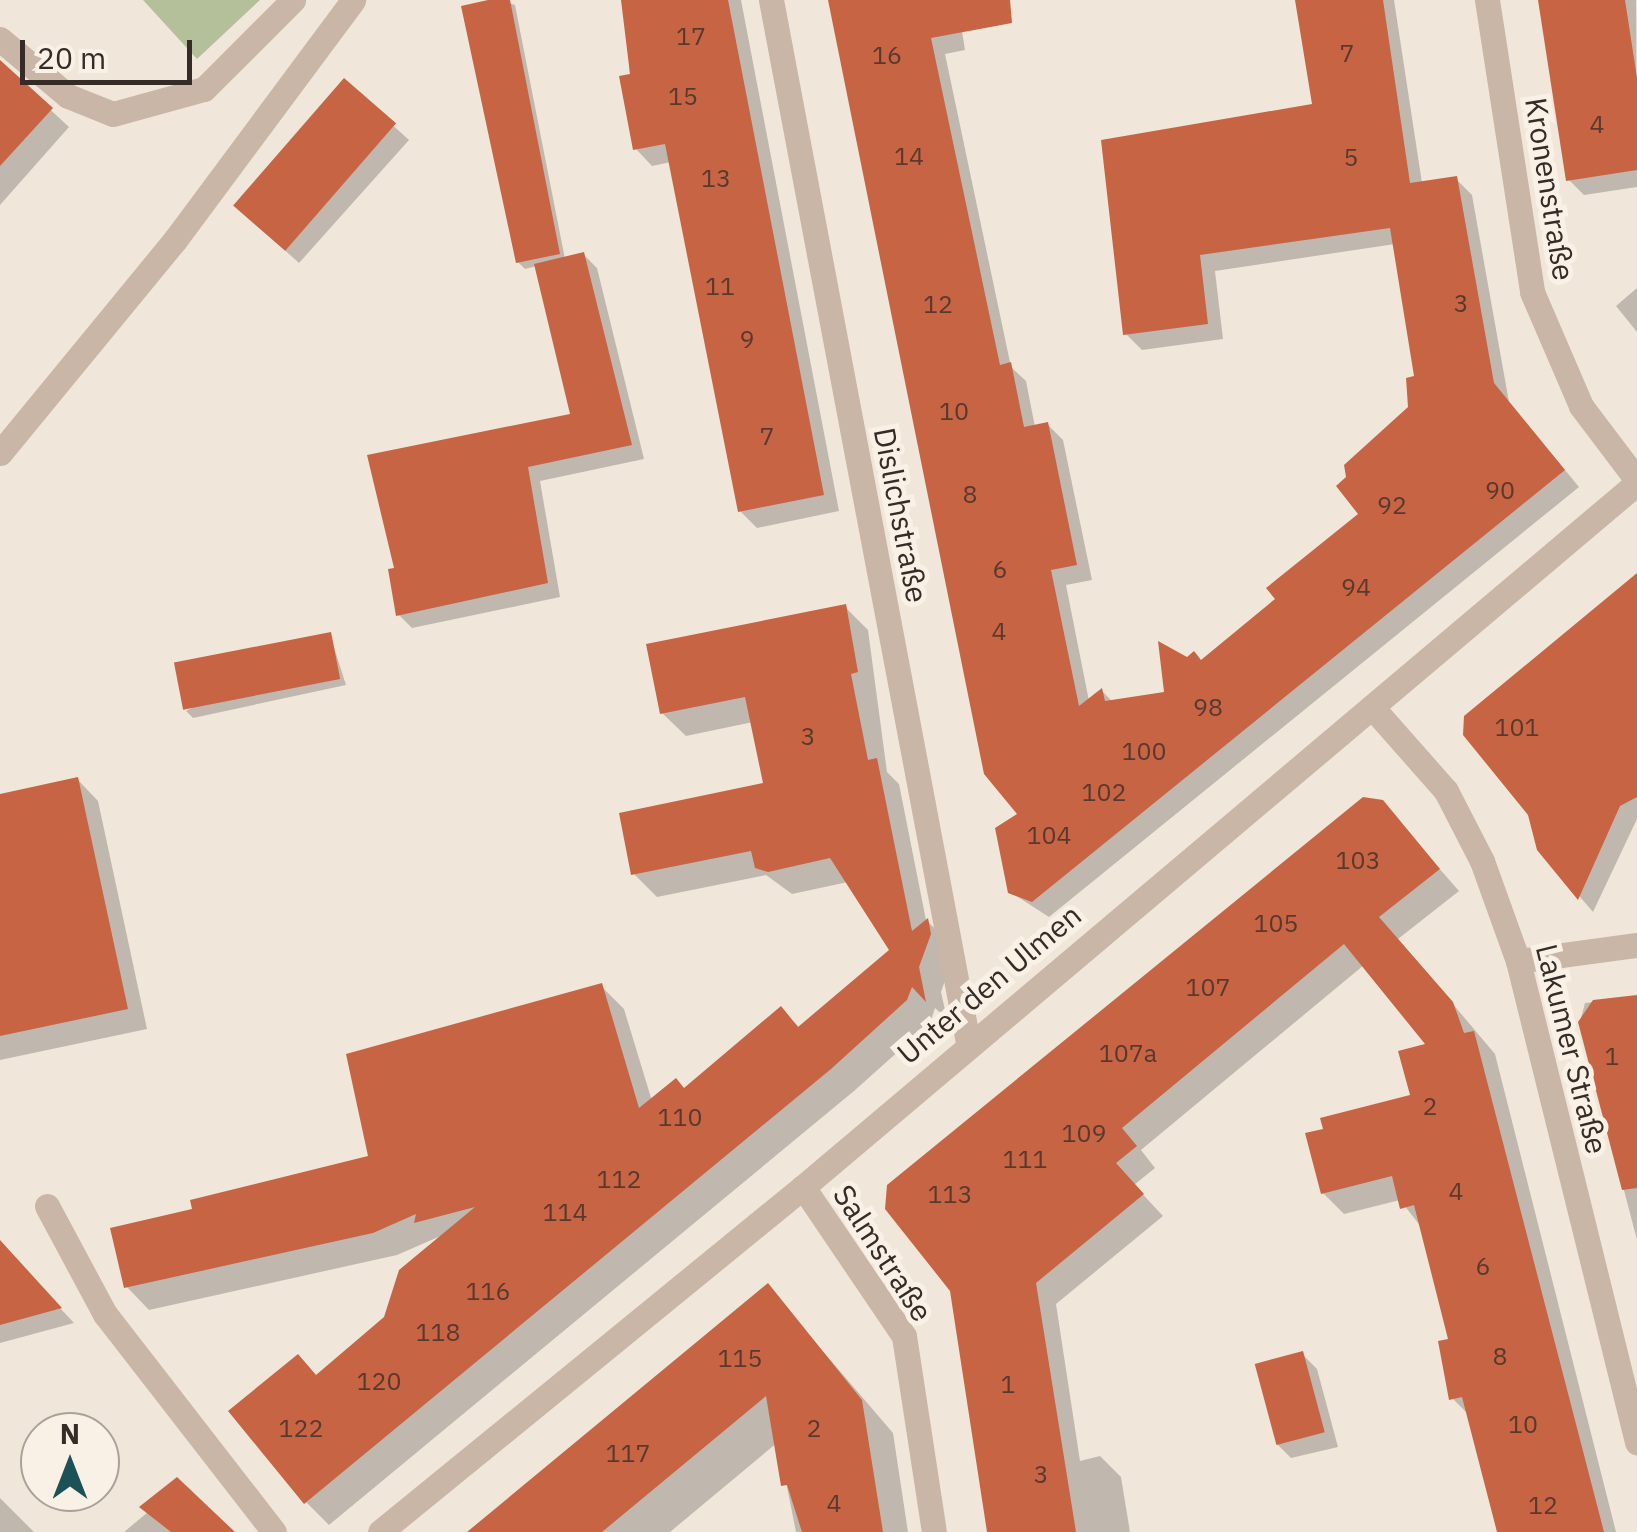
<!DOCTYPE html>
<meta charset="utf-8">
<style>
body{margin:0}
#map{position:relative;width:1637px;height:1532px;overflow:hidden;background:#f1e6da;font-family:"IBM Plex Sans",sans-serif}
div>[style]{position:absolute}
[style*='--x']{left:calc(var(--x)*1px);top:calc(var(--y)*1px);width:calc(var(--w)*1px);rotate:calc(var(--a)*1deg)}
.green>*{inset:0;background:#b3c09a}
.shadow>*{inset:0;background:#0003}
.building>*{inset:0;background:#c66443;transform-origin:0 0}
.service>*{height:25px;margin:-12.5px;padding:0 12.5px;transform-origin:12.5px;border-radius:12.5px;background:#c9b6a6}
.minor>*{height:25px;margin:-12.5px;padding:0 12.5px;transform-origin:12.5px;border-radius:12.5px;background:#c9b6a6}
.tertiary>*{height:25px;margin:-12.5px;padding:0 12.5px;transform-origin:12.5px;border-radius:12.5px;background:#c9b6a6}
span{translate:-50% -50%;white-space:nowrap;text-align:center;line-height:1.15;-webkit-text-stroke:10px #f9f0e6;paint-order:stroke}
.number-label{font-size:25px;color:#59392e}
.number-label span{-webkit-text-stroke-width:0}
.street-label{font-size:30px;color:#352b27}
.north{position:absolute;left:20px;top:1412px;width:100px;height:100px;box-sizing:border-box;background:#f9f0e6;border:2px solid #aba19a;border-radius:50%;rotate:0deg;font-size:28px;font-weight:700;line-height:40px;text-align:center;color:#352b27}
.north::after{content:'';display:block;margin:auto;width:35px;height:45px;background:#1c5257;clip-path:polygon(50% 0,100% 100%,50% 72%,0 100%)}
.scale{position:absolute;left:20px;top:40px;width:172px;height:45px;box-sizing:border-box;border:5px solid #352b27;border-top:0;padding-left:12px;font-size:30px;line-height:35px;white-space:nowrap;color:#352b27;-webkit-text-stroke:8px #f9f0e6;paint-order:stroke}
</style>
<div id="map">
<div class="green">
<div style="clip-path:polygon(143px 0,260px 0,197px 59px)"></div>
</div>
<div class="shadow">
<div style="clip-path:polygon(499px 0,515px 5px,565px 259px,583px 254px,597px 268px,644px 459px,540px 481px,560px 597px,412px 628px,398px 614px,573px 416px,537px 266px,525px 269px,518px 262px)"></div>
<div style="clip-path:polygon(624px 0,741px 0,839px 511px,757px 528px,740px 511px,671px 162px,652px 166px,636px 149px)"></div>
<div style="clip-path:polygon(831px 0,957px 0,965px 50px,945px 54px,1011px 367px,1026px 381px,1035px 427px,1047px 424px,1063px 440px,1092px 580px,1066px 585px,1089px 701px,1102px 691px,1113px 702px,1167px 694px,1188px 660px,1202px 662px,1278px 599px,1362px 514px,1411px 408px,1416px 378px,1395px 244px,1215px 271px,1223px 339px,1142px 350px,1126px 334px,1315px 107px,1298px 0,1394px 0,1422px 183px,1456px 179px,1472px 195px,1509px 402px,1579px 487px,1049px 917px,1010px 892px,1021px 814px)"></div>
<div style="clip-path:polygon(1541px 0,1636px 0,1637px 187px,1584px 195px,1569px 180px)"></div>
<div style="clip-path:polygon(0 63px,69px 127px,0 205px)"></div>
<div style="clip-path:polygon(344px 81px,409px 140px,299px 263px,251px 220px)"></div>
<div style="clip-path:polygon(1637px 288px,1637px 332px,1616px 306px)"></div>
<div style="clip-path:polygon(1637px 577px,1637px 819px,1593px 912px,1539px 849px)"></div>
<div style="clip-path:polygon(845px 607px,868px 630px,887px 772px,899px 784px,926px 920px,950px 943px,953px 958px,941px 992px,947px 1019px,935px 1008px,930px 1023px,854px 1091px,329px 1525px,306px 1502px,317px 1377px,386px 1319px,443px 1235px,397px 1255px,149px 1310px,126px 1286px,195px 1211px,371px 1158px,601px 986px,624px 1009px,652px 1101px,685px 1090px,781px 1009px,800px 1028px,892px 951px,848px 882px,792px 894px,766px 875px,657px 897px,634px 874px,766px 785px,753px 722px,686px 736px,662px 713px)"></div>
<div style="clip-path:polygon(330px 635px,346px 685px,193px 718px,186px 711px)"></div>
<div style="clip-path:polygon(78px 780px,98px 801px,147px 1029px,0 1060px,0 797px)"></div>
<div style="clip-path:polygon(1382px 803px,1459px 891px,1398px 939px,1495px 1054px,1616px 1532px,1499px 1532px,1470px 1416px,1452px 1398px,1451px 1341px,1422px 1228px,1400px 1200px,1344px 1214px,1323px 1193px,1413px 1096px,1429px 1045px,1364px 965px,1141px 1150px,1155px 1168px,1134px 1185px,1163px 1216px,1056px 1304px,1080px 1461px,1100px 1456px,1121px 1477px,1130px 1532px,990px 1532px,952px 1290px)"></div>
<div style="clip-path:polygon(1637px 997px,1637px 1240px,1580px 1022px,1585px 1003px)"></div>
<div style="clip-path:polygon(0 1255px,24px 1269px,74px 1323px,0 1343px)"></div>
<div style="clip-path:polygon(767px 1286px,893px 1433px,908px 1532px,796px 1532px,778px 1442px,670px 1532px,470px 1532px)"></div>
<div style="clip-path:polygon(1302px 1354px,1317px 1369px,1338px 1447px,1291px 1458px,1276px 1443px)"></div>
<div style="clip-path:polygon(0 1498px,34px 1532px,0 1532px)"></div>
<div style="clip-path:polygon(148px 1512px,231px 1532px,124px 1532px)"></div>
</div>
<div class="building">
<div style="clip-path:polygon(488px 0,510px 0,560px 254px,516px 263px,461px 6px)"></div>
<div style="clip-path:polygon(621px 0,728px 0,824px 495px,738px 512px,665px 144px,633px 150px,619px 76px,630px 74px)"></div>
<div style="clip-path:polygon(828px 0,1010px 0,1012px 23px,931px 38px,1000px 365px,1011px 362px,1024px 427px,1048px 422px,1077px 565px,1051px 570px,1079px 706px,1102px 688px,1105px 701px,1164px 692px,1158px 641px,1187px 657px,1194px 651px,1201px 660px,1275px 599px,1266px 588px,1358px 514px,1336px 486px,1346px 477px,1344px 465px,1408px 407px,1406px 378px,1414px 376px,1390px 228px,1200px 255px,1208px 324px,1123px 335px,1101px 140px,1312px 104px,1295px 0,1383px 0,1410px 183px,1457px 176px,1494px 383px,1565px 470px,1032px 902px,1008px 893px,995px 828px,1017px 814px,984px 774px)"></div>
<div style="clip-path:polygon(1538px 0,1625px 0,1637px 78px,1637px 170px,1566px 181px)"></div>
<div style="clip-path:polygon(0 60px,53px 108px,0 166px)"></div>
<div style="left:344px;top:78px;width:69px;height:169px;rotate:41deg"></div>
<div style="clip-path:polygon(584px 252px,632px 445px,528px 467px,548px 583px,396px 616px,388px 569px,394px 568px,367px 455px,570px 414px,534px 264px)"></div>
<div style="clip-path:polygon(1637px 573px,1637px 797px,1620px 806px,1578px 900px,1537px 850px,1528px 815px,1463px 735px,1464px 716px)"></div>
<div style="clip-path:polygon(846px 604px,858px 672px,851px 674px,868px 760px,877px 758px,912px 931px,928px 918px,931px 934px,919px 967px,926px 1002px,912px 987px,907px 1000px,831px 1069px,304px 1504px,228px 1411px,298px 1354px,316px 1375px,384px 1317px,399px 1270px,475px 1207px,414px 1223px,416px 1214px,373px 1233px,124px 1288px,110px 1228px,192px 1209px,190px 1200px,368px 1156px,346px 1054px,602px 983px,639px 1108px,676px 1078px,684px 1088px,781px 1006px,798px 1027px,889px 950px,830px 858px,768px 872px,755px 868px,751px 851px,631px 875px,619px 813px,763px 783px,745px 697px,660px 714px,646px 644px)"></div>
<div style="left:331px;top:632px;width:48px;height:160px;rotate:79deg"></div>
<div style="clip-path:polygon(78px 777px,128px 1009px,0 1036px,0 794px)"></div>
<div style="clip-path:polygon(1363px 797px,1383px 800px,1440px 869px,1379px 917px,1453px 1002px,1464px 1033px,1474px 1031px,1604px 1532px,1497px 1532px,1462px 1397px,1449px 1400px,1438px 1341px,1448px 1339px,1414px 1205px,1400px 1209px,1392px 1176px,1321px 1194px,1305px 1133px,1323px 1129px,1320px 1118px,1410px 1095px,1398px 1051px,1425px 1044px,1344px 944px,1122px 1128px,1137px 1146px,1116px 1163px,1144px 1194px,1036px 1283px,1076px 1532px,987px 1532px,950px 1291px,885px 1209px,887px 1185px)"></div>
<div style="clip-path:polygon(1637px 995px,1637px 1188px,1622px 1190px,1578px 1022px,1593px 1000px)"></div>
<div style="clip-path:polygon(0 1240px,62px 1308px,0 1325px)"></div>
<div style="clip-path:polygon(768px 1283px,862px 1400px,883px 1532px,802px 1532px,787px 1485px,781px 1486px,766px 1396px,602px 1532px,467px 1532px)"></div>
<div style="left:1303px;top:1351px;width:84px;height:50px;rotate:75deg"></div>
<div style="clip-path:polygon(177px 1477px,235px 1532px,171px 1532px,139px 1507px)"></div>
</div>
<div class="service">
<div style="--x:0;--y:39;--w:89;--a:40"></div>
<div style="--x:68;--y:96;--w:48;--a:21.8"></div>
<div style="--x:113;--y:114;--w:94;--a:-15.4"></div>
<div style="--x:204;--y:89;--w:126;--a:-45"></div>
<div style="--x:0;--y:453;--w:276;--a:-50.6"></div>
<div style="--x:175;--y:240;--w:299;--a:-53.4"></div>
<div style="--x:47;--y:1206;--w:123;--a:61.8"></div>
<div style="--x:105;--y:1314;--w:276;--a:52.2"></div>
</div>
<div class="minor">
<div style="--x:771;--y:0;--w:1061;--a:79.3"></div>
<div style="--x:1487;--y:0;--w:295;--a:81.2"></div>
<div style="--x:1532;--y:292;--w:124;--a:66.7"></div>
<div style="--x:1581;--y:406;--w:93;--a:52.9"></div>
<div style="--x:1372;--y:707;--w:112;--a:48.6"></div>
<div style="--x:1446;--y:791;--w:79;--a:62.8"></div>
<div style="--x:1482;--y:861;--w:106;--a:70.2"></div>
<div style="--x:1518;--y:961;--w:496;--a:76.1"></div>
<div style="--x:1518;--y:961;--w:120;--a:-7.7"></div>
<div style="--x:803;--y:1187;--w:180;--a:55.9"></div>
<div style="--x:904;--y:1336;--w:198;--a:81.3"></div>
</div>
<div class="tertiary">
<div style="--x:380;--y:1532;--w:546;--a:-39.2"></div>
<div style="--x:803;--y:1187;--w:1091;--a:-40.17"></div>
</div>
<div class="number-label">
<span style="left:691px;top:36px">17</span>
<span style="left:1347px;top:53px">7</span>
<span style="left:887px;top:55px">16</span>
<span style="left:683px;top:96px">15</span>
<span style="left:1597px;top:124px">4</span>
<span style="left:909px;top:156px">14</span>
<span style="left:1351px;top:157px">5</span>
<span style="left:716px;top:178px">13</span>
<span style="left:720px;top:286px">11</span>
<span style="left:1461px;top:303px">3</span>
<span style="left:938px;top:304px">12</span>
<span style="left:747px;top:339px">9</span>
<span style="left:954px;top:411px">10</span>
<span style="left:767px;top:436px">7</span>
<span style="left:1500px;top:490px">90</span>
<span style="left:970px;top:494px">8</span>
<span style="left:1392px;top:505px">92</span>
<span style="left:1000px;top:569px">6</span>
<span style="left:1356px;top:587px">94</span>
<span style="left:999px;top:631px">4</span>
<span style="left:1208px;top:707px">98</span>
<span style="left:1517px;top:727px">101</span>
<span style="left:808px;top:736px">3</span>
<span style="left:1144px;top:751px">100</span>
<span style="left:1104px;top:792px">102</span>
<span style="left:1049px;top:835px">104</span>
<span style="left:1358px;top:860px">103</span>
<span style="left:1276px;top:923px">105</span>
<span style="left:1208px;top:987px">107</span>
<span style="left:1128px;top:1053px">107a</span>
<span style="left:1612px;top:1056px">1</span>
<span style="left:1430px;top:1106px">2</span>
<span style="left:680px;top:1117px">110</span>
<span style="left:1084px;top:1133px">109</span>
<span style="left:1025px;top:1159px">111</span>
<span style="left:619px;top:1179px">112</span>
<span style="left:1456px;top:1191px">4</span>
<span style="left:950px;top:1194px">113</span>
<span style="left:565px;top:1212px">114</span>
<span style="left:1483px;top:1266px">6</span>
<span style="left:488px;top:1291px">116</span>
<span style="left:438px;top:1332px">118</span>
<span style="left:1500px;top:1356px">8</span>
<span style="left:740px;top:1358px">115</span>
<span style="left:379px;top:1381px">120</span>
<span style="left:1008px;top:1384px">1</span>
<span style="left:1523px;top:1424px">10</span>
<span style="left:301px;top:1428px">122</span>
<span style="left:814px;top:1428px">2</span>
<span style="left:628px;top:1453px">117</span>
<span style="left:1041px;top:1474px">3</span>
<span style="left:834px;top:1503px">4</span>
<span style="left:1543px;top:1505px">12</span>
</div>
<div class="street-label">
<span style="left:1550px;top:189px;rotate:81deg">Kronenstraße</span>
<span style="left:901px;top:515px;rotate:79deg">Dislichstraße</span>
<span style="left:989px;top:984px;rotate:-40deg">Unter den Ulmen</span>
<span style="left:1572px;top:1049px;rotate:76deg">Lakumer Straße</span>
<span style="left:883px;top:1253px;rotate:57deg">Salmstraße</span>
</div>
<div class="north">N</div>
<div class="scale">20 m</div>
</div>
